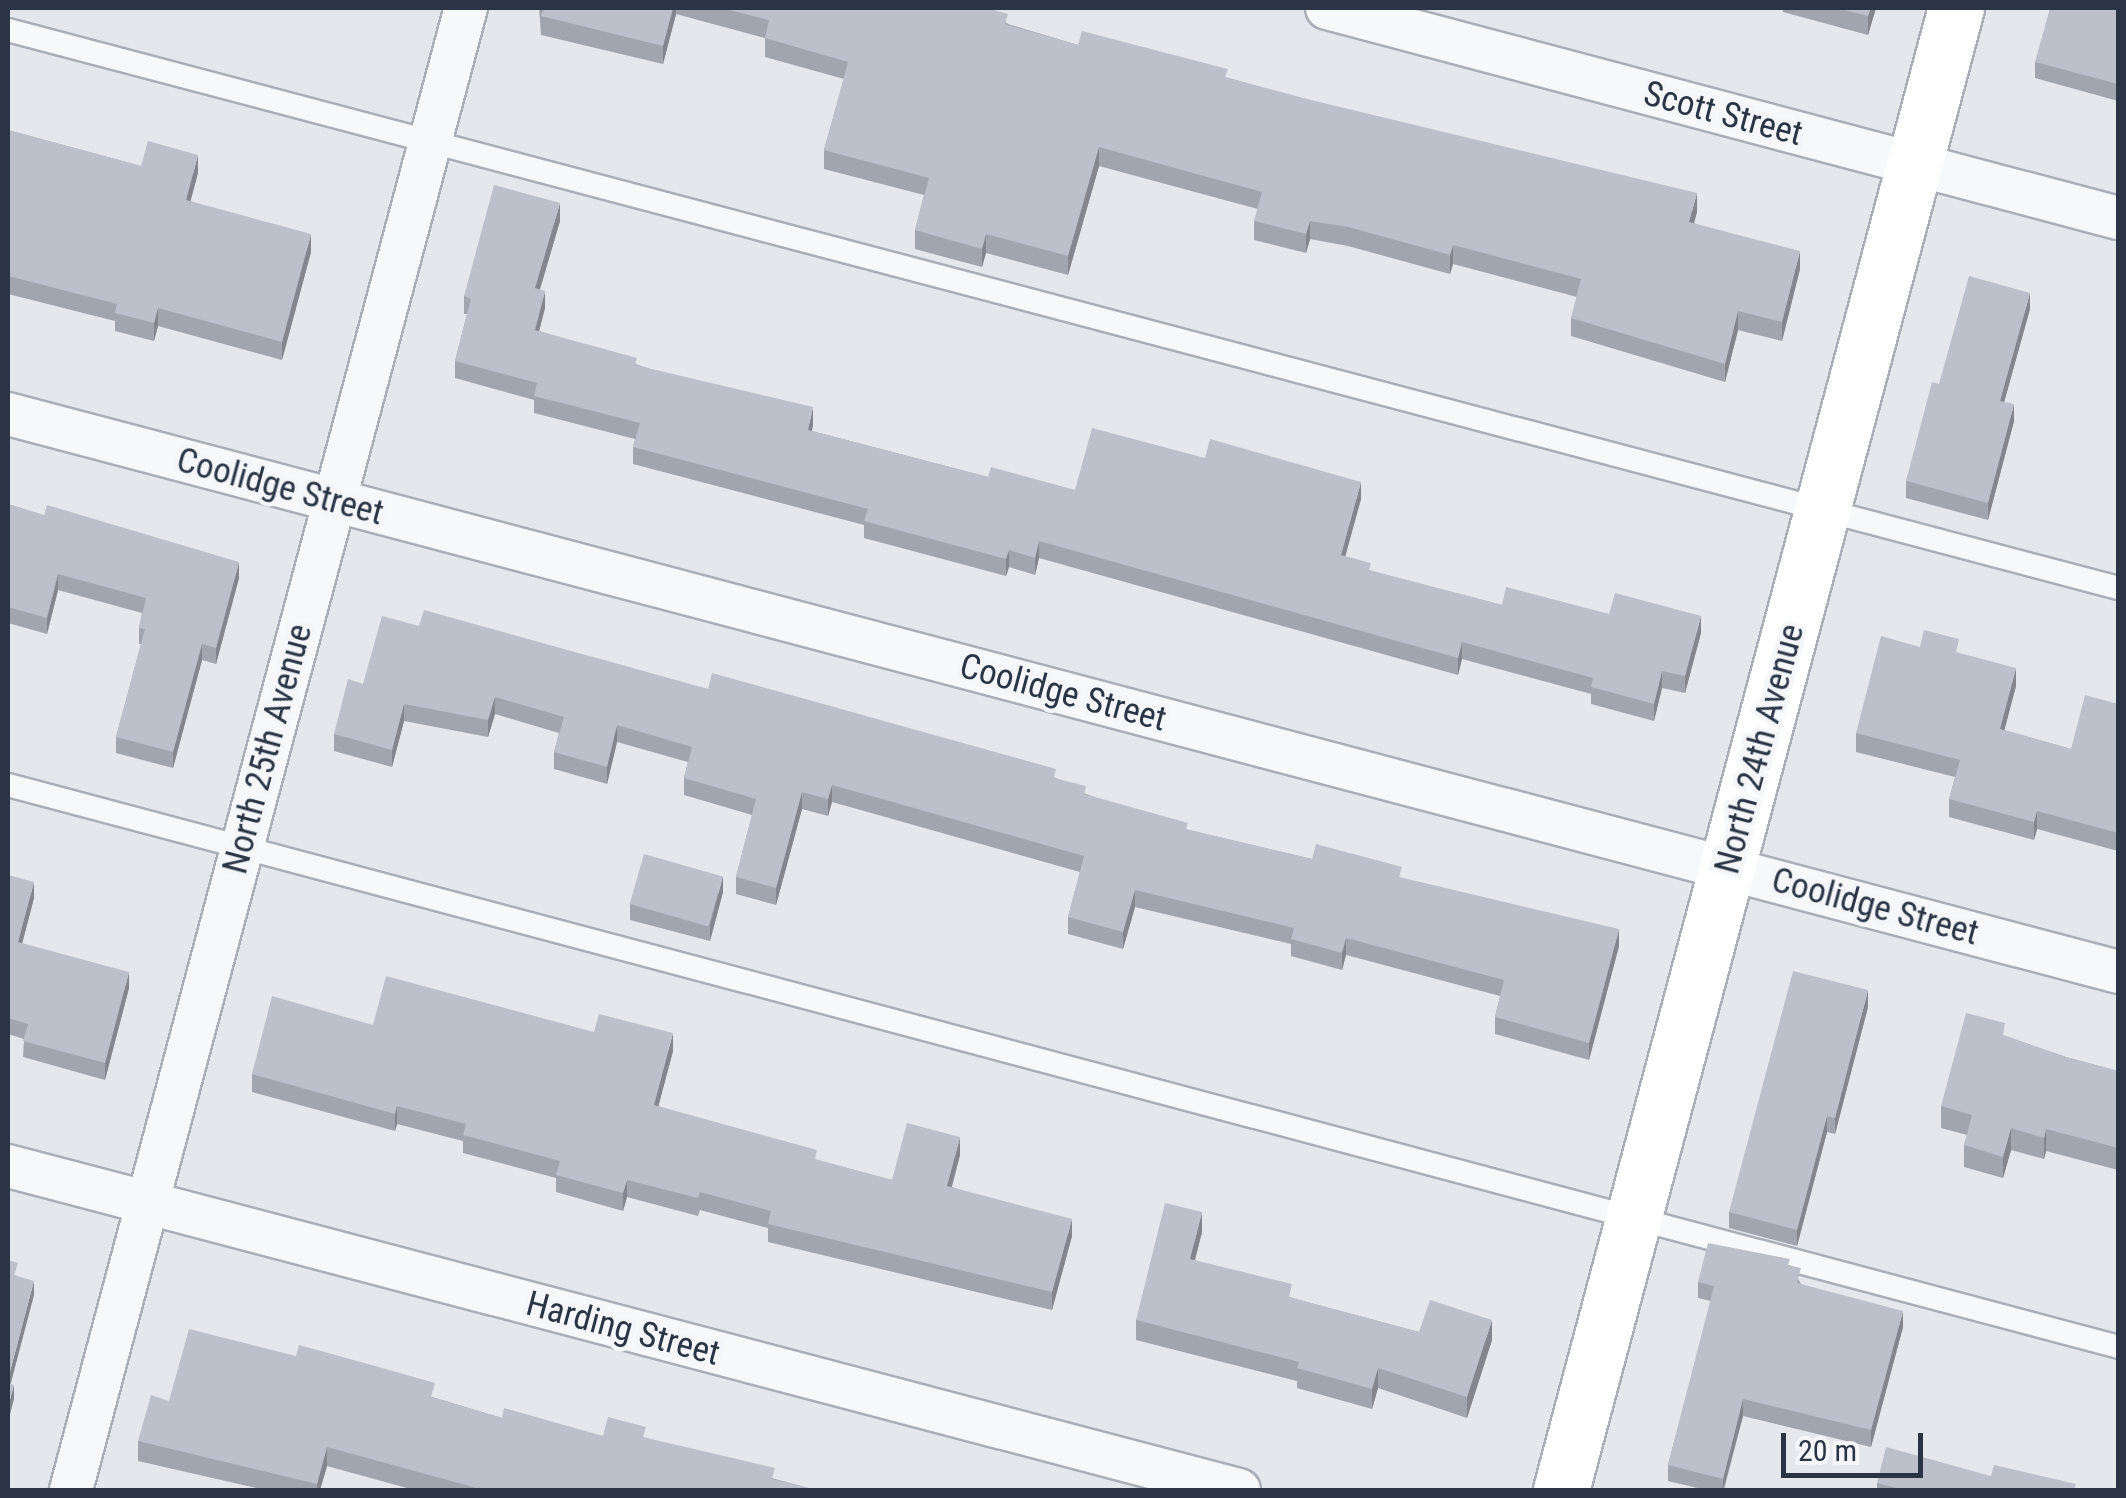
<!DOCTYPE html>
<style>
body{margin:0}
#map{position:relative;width:2126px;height:1498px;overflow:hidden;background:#e4e7ec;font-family:"Roboto Condensed",sans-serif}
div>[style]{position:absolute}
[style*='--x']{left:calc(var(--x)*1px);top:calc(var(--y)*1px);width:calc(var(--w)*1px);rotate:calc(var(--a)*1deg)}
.roads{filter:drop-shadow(2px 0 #a9aeb7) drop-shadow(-2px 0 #a9aeb7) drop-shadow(0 2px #a9aeb7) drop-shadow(0 -2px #a9aeb7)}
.lane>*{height:22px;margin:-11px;padding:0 11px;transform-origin:11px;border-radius:11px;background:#f7f8fa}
.street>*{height:42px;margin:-21px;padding:0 21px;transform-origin:21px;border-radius:21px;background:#f7f8fa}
.secondary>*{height:55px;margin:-27.5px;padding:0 27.5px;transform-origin:27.5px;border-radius:27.5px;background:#fff}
.wall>*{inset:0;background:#a1a5ae}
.shaded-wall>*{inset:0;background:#83868d}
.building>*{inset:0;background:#bbc0ca;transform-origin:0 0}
span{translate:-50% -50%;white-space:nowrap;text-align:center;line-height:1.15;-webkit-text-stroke:9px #f4f6f9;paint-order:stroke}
.street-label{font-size:35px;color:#2b3445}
.frame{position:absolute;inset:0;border:10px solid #2b3445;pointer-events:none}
.scale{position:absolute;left:1781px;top:1433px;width:142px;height:45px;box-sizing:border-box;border:5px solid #2b3445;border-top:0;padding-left:12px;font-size:30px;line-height:35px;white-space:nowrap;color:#2b3445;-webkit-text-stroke:8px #f4f6f9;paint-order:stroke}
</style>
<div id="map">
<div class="roads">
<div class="lane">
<div style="--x:8;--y:30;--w:2183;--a:14.81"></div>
<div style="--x:8;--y:785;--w:2184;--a:14.91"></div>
</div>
<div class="street">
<div style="--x:1327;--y:8;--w:818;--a:14.87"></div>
<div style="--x:8;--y:414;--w:2183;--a:14.81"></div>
<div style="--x:8;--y:1166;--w:1273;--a:14.75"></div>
<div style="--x:71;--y:1490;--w:1534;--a:-75.08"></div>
</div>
<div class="secondary">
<div style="--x:1561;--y:1490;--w:1534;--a:-75.08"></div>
</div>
</div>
<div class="wall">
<div style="clip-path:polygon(539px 8px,986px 8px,1008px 24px,1078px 45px,1228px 78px,1697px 212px,1694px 223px,1800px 269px,1782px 341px,1738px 330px,1725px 382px,1571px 336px,1571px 318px,1577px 297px,1453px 264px,1450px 274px,1348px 246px,1310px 239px,1306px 253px,1254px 240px,1254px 221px,1258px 209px,1099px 166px,1068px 275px,986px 253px,982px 267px,915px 249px,915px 230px,924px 195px,824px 169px,824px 150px,844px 79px,765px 57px,765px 38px,676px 14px,663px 64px,541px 35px)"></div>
<div style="clip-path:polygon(1783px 8px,1876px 8px,1868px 35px,1783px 12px)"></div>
<div style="clip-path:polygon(2118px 8px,2118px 101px,2035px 78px,2035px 62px)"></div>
<div style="clip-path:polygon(8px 130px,141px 166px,198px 173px,190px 201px,311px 252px,282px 360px,158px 326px,154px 341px,115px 331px,115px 321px,8px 294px)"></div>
<div style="clip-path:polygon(560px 221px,540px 290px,545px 308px,539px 331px,813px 425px,812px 431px,988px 477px,1075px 490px,1361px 499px,1345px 556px,1371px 571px,1502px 605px,1609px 614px,1701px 633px,1685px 693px,1662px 688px,1654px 721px,1591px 704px,1591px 694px,1462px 659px,1458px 675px,1039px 558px,1035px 575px,1009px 567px,1006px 576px,864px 538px,864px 525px,633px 464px,633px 447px,635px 439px,534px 413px,534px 400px,455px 378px,455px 361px,467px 314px,464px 314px,464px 296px)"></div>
<div style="clip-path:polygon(2030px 309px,2004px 402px,2014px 421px,1988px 520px,1906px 498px,1906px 481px,1939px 384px)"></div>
<div style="clip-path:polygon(8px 504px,239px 578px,216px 664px,202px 660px,173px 768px,116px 753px,116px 737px,141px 644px,139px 644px,139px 628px,142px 613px,58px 590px,47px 634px,8px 623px)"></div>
<div style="clip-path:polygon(419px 626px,708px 689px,1056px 778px,1086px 794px,1188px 830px,1312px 859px,1402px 878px,1619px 946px,1589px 1060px,1495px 1034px,1495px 1017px,1500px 996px,1346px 955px,1342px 970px,1291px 956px,1291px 944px,1135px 907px,1123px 949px,1068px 934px,1068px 917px,1080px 872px,832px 802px,828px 816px,802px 809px,776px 905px,736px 894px,736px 877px,752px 815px,684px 795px,684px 778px,688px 762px,617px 742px,607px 784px,554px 769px,554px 752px,559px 733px,495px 714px,488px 737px,404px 721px,392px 767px,334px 751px,334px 734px,363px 684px)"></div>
<div style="clip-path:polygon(1920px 647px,1959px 653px,2016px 686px,2004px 730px,2071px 749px,2118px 704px,2118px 851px,2037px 829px,2034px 840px,1949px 817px,1949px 799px,1955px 777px,1856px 752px,1856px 733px)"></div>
<div style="clip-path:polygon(8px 875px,34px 898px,22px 944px,129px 988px,105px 1080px,23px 1057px,24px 1039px,8px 1034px)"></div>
<div style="clip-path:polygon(723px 892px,710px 941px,630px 920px,630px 904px)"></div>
<div style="clip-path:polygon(1868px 1007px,1835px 1134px,1827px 1132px,1797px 1246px,1729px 1228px,1729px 1212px)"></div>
<div style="clip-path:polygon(373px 1025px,594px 1032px,673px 1051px,658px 1106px,817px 1160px,892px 1180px,960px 1155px,952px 1187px,1072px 1236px,1052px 1310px,768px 1242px,768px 1228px,700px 1210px,698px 1216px,627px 1197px,623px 1211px,556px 1192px,556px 1178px,463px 1153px,463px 1141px,397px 1124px,395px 1131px,252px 1092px,252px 1074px)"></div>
<div style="clip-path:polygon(2005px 1036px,2066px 1057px,2118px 1071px,2118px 1170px,2046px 1151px,2044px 1159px,2011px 1150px,2003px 1178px,1964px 1167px,1964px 1145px,1967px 1135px,1941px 1128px,1941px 1106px)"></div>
<div style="clip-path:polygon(1202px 1232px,1195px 1260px,1292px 1298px,1419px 1332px,1492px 1340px,1467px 1418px,1378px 1388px,1372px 1409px,1297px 1388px,1297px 1381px,1136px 1340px,1136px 1320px)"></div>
<div style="clip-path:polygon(1790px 1265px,1801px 1284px,1903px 1327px,1871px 1447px,1743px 1416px,1724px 1490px,1706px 1490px,1668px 1481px,1668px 1465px,1711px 1301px,1698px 1298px,1698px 1282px)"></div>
<div style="clip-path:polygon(296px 1356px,502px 1418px,603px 1436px,646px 1438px,775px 1479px,816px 1490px,414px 1490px,327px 1466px,320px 1490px,265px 1490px,138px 1461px,138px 1441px,169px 1401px)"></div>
<div style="clip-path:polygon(1991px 1476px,2076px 1490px,1877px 1490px,1877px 1483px)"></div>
</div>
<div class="shaded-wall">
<div style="clip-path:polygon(673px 8px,676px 8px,676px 14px,663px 64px,663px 46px)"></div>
<div style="clip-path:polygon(1871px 8px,1876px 8px,1868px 35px,1868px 16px)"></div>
<div style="clip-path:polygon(1099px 147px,1099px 166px,1068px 275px,1068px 256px)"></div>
<div style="clip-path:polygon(198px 155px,198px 173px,186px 218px,186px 200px)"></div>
<div style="clip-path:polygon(1697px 193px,1697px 212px,1689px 241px,1689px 222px)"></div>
<div style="clip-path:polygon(560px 203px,560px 221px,535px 305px,535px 288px)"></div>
<div style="clip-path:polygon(1310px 221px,1310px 239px,1306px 253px,1306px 234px)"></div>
<div style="clip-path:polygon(311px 234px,311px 252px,282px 360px,282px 342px)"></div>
<div style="clip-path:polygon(986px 234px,986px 253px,982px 267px,982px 249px)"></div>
<div style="clip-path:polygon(1453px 245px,1453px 264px,1450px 274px,1450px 255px)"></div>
<div style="clip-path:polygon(1800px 251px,1800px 269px,1782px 341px,1782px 322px)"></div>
<div style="clip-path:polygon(545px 291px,545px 308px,535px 347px,535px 330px)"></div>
<div style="clip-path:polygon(2030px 293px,2030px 309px,2000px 417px,2000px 401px)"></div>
<div style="clip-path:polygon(158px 308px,158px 326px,154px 341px,154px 323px)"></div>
<div style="clip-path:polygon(1738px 311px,1738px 330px,1725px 382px,1725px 364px)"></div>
<div style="clip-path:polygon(2014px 404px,2014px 421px,1988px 520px,1988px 503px)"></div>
<div style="clip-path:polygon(813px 407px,813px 425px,808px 447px,808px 430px)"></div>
<div style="clip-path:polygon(1361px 482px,1361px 499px,1341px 572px,1341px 555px)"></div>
<div style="clip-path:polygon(1039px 541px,1039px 558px,1035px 575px,1035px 558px)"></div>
<div style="clip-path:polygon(1009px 550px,1009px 567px,1006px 576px,1006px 559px)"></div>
<div style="clip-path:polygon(239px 562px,239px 578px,216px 664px,216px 648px)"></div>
<div style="clip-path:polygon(58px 574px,58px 590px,47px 634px,47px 618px)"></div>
<div style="clip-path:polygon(1701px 616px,1701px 633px,1685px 693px,1685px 676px)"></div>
<div style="clip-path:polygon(1462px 642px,1462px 659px,1458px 675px,1458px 658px)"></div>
<div style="clip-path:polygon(202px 644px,202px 660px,173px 768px,173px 752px)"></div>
<div style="clip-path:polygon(2016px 668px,2016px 686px,2000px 747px,2000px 729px)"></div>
<div style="clip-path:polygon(1662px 671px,1662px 688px,1654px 721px,1654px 704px)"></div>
<div style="clip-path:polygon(495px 697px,495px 714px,488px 737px,488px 720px)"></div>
<div style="clip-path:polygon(404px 704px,404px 721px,392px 767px,392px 750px)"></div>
<div style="clip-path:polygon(617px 725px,617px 742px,607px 784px,607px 767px)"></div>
<div style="clip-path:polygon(832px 785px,832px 802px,828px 816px,828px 799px)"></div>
<div style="clip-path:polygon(802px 792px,802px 809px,776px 905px,776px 888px)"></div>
<div style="clip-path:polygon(2037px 811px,2037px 829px,2034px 840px,2034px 822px)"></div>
<div style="clip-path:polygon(723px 876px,723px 892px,710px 941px,710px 925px)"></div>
<div style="clip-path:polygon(34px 882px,34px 898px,18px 959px,18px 942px)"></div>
<div style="clip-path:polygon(1135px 890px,1135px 907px,1123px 949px,1123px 932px)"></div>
<div style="clip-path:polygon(1619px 929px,1619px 946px,1589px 1060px,1589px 1043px)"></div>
<div style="clip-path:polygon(1346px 938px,1346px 955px,1342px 970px,1342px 953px)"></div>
<div style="clip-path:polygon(129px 972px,129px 988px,105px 1080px,105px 1063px)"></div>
<div style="clip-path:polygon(1868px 990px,1868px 1007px,1835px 1134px,1835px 1118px)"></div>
<div style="clip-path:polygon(673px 1033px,673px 1051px,654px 1123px,654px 1105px)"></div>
<div style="clip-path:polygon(397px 1106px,397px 1124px,395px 1131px,395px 1114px)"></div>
<div style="clip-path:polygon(1827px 1116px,1827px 1132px,1797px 1246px,1797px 1230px)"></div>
<div style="clip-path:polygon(2011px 1128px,2011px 1150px,2003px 1178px,2003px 1157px)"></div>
<div style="clip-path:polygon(2046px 1129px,2046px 1151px,2044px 1159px,2044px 1138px)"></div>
<div style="clip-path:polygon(960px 1137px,960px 1155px,947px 1203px,947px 1186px)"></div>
<div style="clip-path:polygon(627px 1180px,627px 1197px,623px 1211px,623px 1193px)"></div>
<div style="clip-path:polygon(1202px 1212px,1202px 1232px,1190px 1279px,1190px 1259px)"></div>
<div style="clip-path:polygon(1072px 1219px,1072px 1236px,1052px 1310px,1052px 1292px)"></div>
<div style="clip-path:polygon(34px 1281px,34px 1295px,8px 1394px,8px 1379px)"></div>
<div style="clip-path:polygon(1903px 1311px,1903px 1327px,1871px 1447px,1871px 1430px)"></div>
<div style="clip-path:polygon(1492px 1320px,1492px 1340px,1467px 1418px,1467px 1397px)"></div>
<div style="clip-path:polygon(1378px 1368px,1378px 1388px,1372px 1409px,1372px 1389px)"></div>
<div style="clip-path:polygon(14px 1385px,14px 1399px,8px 1422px,8px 1407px)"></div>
<div style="clip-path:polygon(1743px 1399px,1743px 1416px,1723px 1490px,1723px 1479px)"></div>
<div style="clip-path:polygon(327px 1447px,327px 1466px,320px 1490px,317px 1490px,317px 1484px)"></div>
</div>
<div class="building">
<div style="clip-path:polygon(544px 8px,673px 8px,663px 46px,541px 16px)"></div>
<div style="clip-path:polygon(721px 8px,986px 8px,1008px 14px,1005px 24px,1078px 45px,1082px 31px,1228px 69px,1225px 77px,1307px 99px,1697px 193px,1689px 222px,1800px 251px,1782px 322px,1738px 311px,1725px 364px,1571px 318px,1581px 279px,1453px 245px,1450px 255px,1348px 227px,1310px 221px,1306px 234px,1254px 221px,1262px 192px,1099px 147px,1068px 256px,986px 234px,982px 249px,915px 230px,929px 178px,824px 150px,848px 62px,765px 38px,769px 20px)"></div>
<div style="clip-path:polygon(1836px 8px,1871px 8px,1868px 16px)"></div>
<div style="clip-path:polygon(2050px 8px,2118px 8px,2118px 84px,2035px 62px)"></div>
<div style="clip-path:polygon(8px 130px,141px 166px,148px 141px,198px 155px,186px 200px,311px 234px,282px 342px,158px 308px,154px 323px,115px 313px,117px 304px,8px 276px)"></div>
<div style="clip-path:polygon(494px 185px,560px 203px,535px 288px,545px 291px,535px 330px,637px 358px,635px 365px,813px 407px,808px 430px,988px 477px,991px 467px,1075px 490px,1092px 428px,1205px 458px,1210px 439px,1361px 482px,1341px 555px,1371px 563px,1369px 570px,1502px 605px,1506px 587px,1609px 614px,1615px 593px,1701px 616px,1685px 676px,1662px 671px,1654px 704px,1591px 687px,1593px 678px,1462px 642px,1458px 658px,1039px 541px,1035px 558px,1009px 550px,1006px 559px,864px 521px,868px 509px,633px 447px,640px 423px,534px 396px,537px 383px,455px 361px,471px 299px,464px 296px)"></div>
<div style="clip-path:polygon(1969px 276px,2030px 293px,2000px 401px,2014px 404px,1988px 503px,1906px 481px,1932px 382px,1939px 384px)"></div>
<div style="clip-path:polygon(8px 504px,44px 515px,47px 505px,239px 562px,216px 648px,202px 644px,173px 752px,116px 737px,145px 629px,139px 628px,146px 598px,58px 574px,47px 618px,8px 607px)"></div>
<div style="clip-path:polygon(424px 610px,708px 689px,712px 673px,1056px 769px,1054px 778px,1086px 786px,1084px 794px,1188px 823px,1186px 829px,1312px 859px,1316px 844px,1402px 867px,1399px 877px,1619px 929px,1589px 1043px,1495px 1017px,1504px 980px,1346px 938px,1342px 953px,1291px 939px,1294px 928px,1135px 890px,1123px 932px,1068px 917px,1084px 856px,832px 785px,828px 799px,802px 792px,776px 888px,736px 877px,756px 799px,684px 778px,692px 747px,617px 725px,607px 767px,554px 752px,564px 717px,495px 697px,488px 720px,404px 704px,392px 750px,334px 734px,348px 679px,363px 684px,382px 616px,419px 626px)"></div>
<div style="clip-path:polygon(1924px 630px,1959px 639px,1956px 652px,2016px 668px,2000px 729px,2071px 749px,2085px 695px,2118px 704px,2118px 833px,2037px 811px,2034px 822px,1949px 799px,1960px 760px,1856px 733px,1881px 636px,1920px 647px)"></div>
<div style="left:644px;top:854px;width:82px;height:52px;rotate:16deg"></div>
<div style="clip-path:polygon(8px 875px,34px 882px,18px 942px,129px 972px,105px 1063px,23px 1041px,28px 1024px,8px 1018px)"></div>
<div style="clip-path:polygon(1793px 971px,1868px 990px,1835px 1118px,1827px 1116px,1797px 1230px,1729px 1212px)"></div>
<div style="clip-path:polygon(386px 976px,594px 1032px,599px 1014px,673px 1033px,654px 1105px,817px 1150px,815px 1159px,892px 1180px,907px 1123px,960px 1137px,947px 1186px,1072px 1219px,1052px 1292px,768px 1224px,771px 1211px,700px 1192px,698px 1198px,627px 1180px,623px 1193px,556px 1175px,560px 1161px,463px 1135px,466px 1124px,397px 1106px,395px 1114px,252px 1074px,272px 996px,373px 1025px)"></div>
<div style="clip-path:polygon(1966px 1013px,2005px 1023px,2003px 1035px,2066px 1057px,2118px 1071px,2118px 1148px,2046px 1129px,2044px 1138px,2011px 1128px,2003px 1157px,1964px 1145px,1972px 1115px,1941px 1106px)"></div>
<div style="clip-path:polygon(1165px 1203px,1202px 1212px,1190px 1259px,1292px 1284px,1289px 1297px,1419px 1332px,1430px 1300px,1492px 1320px,1467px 1397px,1378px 1368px,1372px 1389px,1297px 1368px,1299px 1362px,1136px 1320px)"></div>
<div style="clip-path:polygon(1708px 1243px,1790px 1259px,1788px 1265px,1801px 1268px,1797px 1283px,1903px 1311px,1871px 1430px,1743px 1399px,1723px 1479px,1668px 1465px,1714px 1286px,1698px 1282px)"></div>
<div style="clip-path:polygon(8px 1260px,18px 1263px,14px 1275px,34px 1281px,8px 1379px)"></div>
<div style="clip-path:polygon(189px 1329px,296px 1356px,299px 1345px,368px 1364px,435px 1383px,431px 1397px,502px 1418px,504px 1408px,603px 1436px,608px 1417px,646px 1427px,643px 1437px,775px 1468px,772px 1479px,816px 1490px,484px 1490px,327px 1447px,317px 1484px,138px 1441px,151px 1395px,169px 1401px)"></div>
<div style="clip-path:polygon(8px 1383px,14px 1385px,8px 1407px)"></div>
<div style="clip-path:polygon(1886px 1447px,1991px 1476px,1994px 1465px,2076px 1484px,2074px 1490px,1900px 1490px,1900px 1489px,1877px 1483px)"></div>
</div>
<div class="street-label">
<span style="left:1723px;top:114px;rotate:15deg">Scott Street</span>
<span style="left:280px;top:487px;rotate:15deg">Coolidge Street</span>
<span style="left:1063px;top:693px;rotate:15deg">Coolidge Street</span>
<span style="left:268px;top:749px;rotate:-75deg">North 25th Avenue</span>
<span style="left:1760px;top:749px;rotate:-75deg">North 24th Avenue</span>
<span style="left:1875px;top:907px;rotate:15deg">Coolidge Street</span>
<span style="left:623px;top:1329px;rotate:15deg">Harding Street</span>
</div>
<div class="frame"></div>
<div class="scale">20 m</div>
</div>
